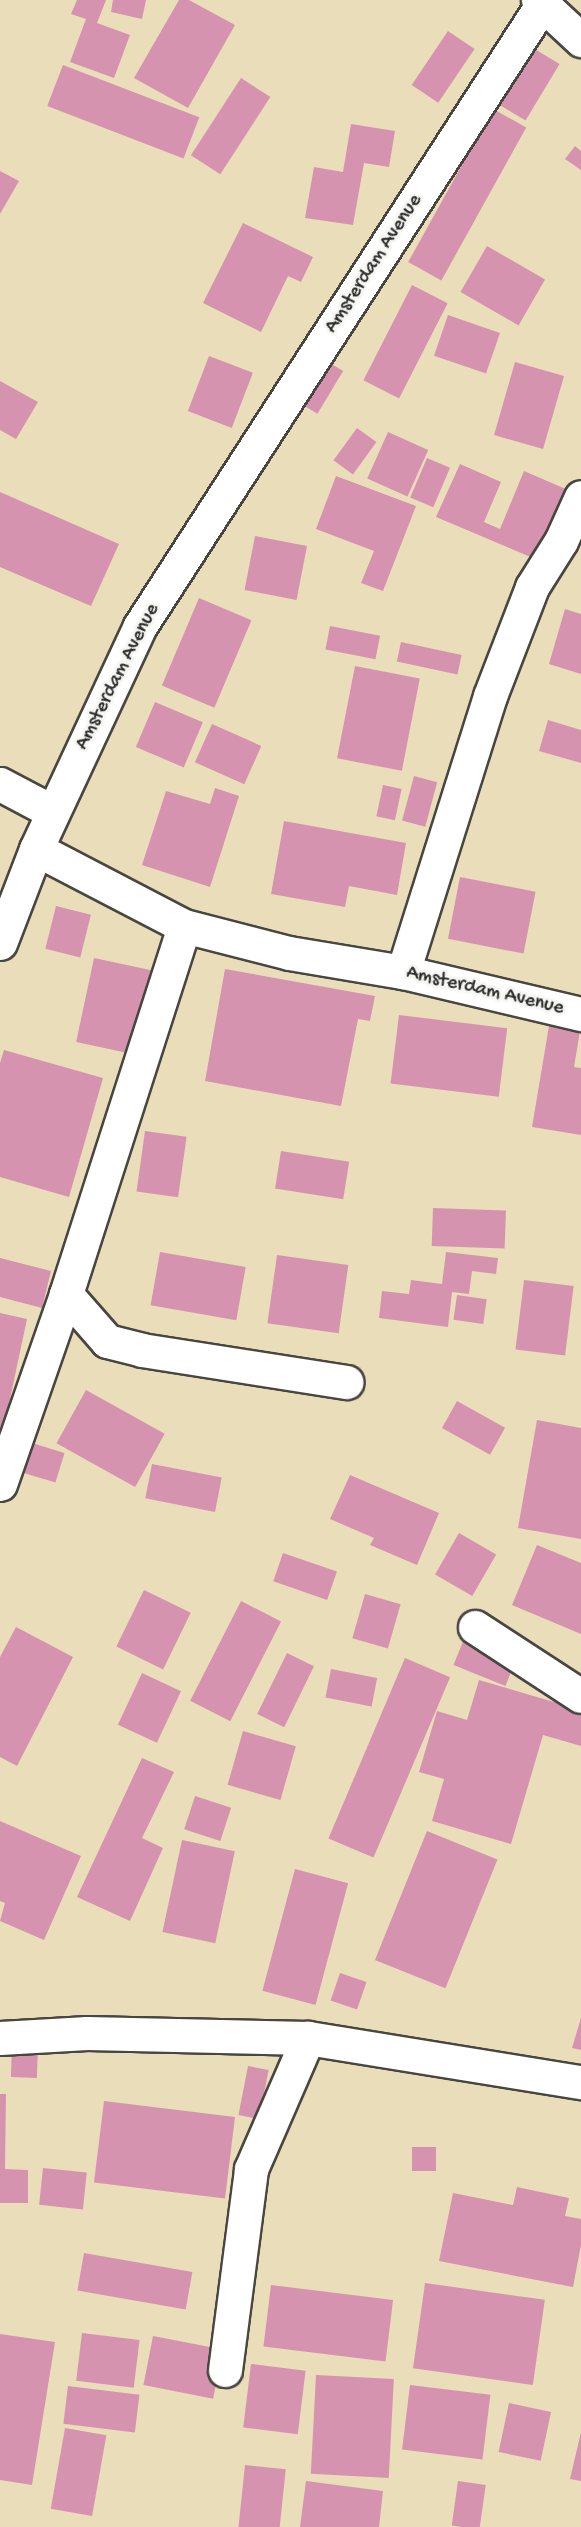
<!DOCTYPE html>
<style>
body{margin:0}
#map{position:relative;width:581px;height:2527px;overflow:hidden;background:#eaddb9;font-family:"Gochi Hand",sans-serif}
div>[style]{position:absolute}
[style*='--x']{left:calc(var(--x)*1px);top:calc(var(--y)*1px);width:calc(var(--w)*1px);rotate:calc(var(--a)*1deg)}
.building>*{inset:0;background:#d693b0;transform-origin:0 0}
.roads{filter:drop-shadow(2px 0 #484640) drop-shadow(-2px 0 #484640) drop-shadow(0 2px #484640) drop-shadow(0 -2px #484640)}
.minor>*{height:33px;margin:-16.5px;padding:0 16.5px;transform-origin:16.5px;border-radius:16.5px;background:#fff}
span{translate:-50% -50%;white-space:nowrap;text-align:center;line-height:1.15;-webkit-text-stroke:6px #f6f6f2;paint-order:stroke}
.street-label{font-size:20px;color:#2b2b2b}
</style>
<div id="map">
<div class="building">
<div style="clip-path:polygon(77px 0,106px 0,97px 23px,130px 35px,114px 78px,70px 62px,86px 19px,71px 14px)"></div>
<div style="clip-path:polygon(113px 0,146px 0,142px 19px,111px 12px)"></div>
<div style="clip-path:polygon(179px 0,189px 0,235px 25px,188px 108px,134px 78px)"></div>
<div style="left:448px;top:31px;width:32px;height:65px;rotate:34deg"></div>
<div style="left:533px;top:48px;width:31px;height:66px;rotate:31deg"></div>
<div style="left:63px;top:65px;width:146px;height:44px;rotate:21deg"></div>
<div style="left:241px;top:78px;width:35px;height:92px;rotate:33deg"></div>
<div style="left:493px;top:109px;width:38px;height:175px;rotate:29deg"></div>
<div style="clip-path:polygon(351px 124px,395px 131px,389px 167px,364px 163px,353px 225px,305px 218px,314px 167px,343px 172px)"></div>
<div style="clip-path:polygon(575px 146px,581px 151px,581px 170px,565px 159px)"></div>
<div style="clip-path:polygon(0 171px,19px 181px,0 214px)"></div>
<div style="clip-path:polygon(243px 223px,313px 257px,301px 282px,288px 276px,261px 332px,203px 303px)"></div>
<div style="left:487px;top:246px;width:67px;height:53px;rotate:30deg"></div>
<div style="left:412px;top:285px;width:40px;height:107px;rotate:27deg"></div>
<div style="left:448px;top:315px;width:55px;height:43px;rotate:19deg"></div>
<div style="left:209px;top:356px;width:47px;height:59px;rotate:21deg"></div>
<div style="left:320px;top:357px;width:27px;height:50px;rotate:31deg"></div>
<div style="left:515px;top:362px;width:51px;height:76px;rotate:16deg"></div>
<div style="clip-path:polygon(0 381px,38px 402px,16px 439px,0 430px)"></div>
<div style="left:357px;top:428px;width:24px;height:40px;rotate:36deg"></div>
<div style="left:388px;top:432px;width:44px;height:51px;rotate:24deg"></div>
<div style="left:427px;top:458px;width:25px;height:43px;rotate:23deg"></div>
<div style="clip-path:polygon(460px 464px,501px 482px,484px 522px,500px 529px,524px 471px,575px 493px,545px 563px,436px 517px)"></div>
<div style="clip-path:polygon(336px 476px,416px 506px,383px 591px,361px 583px,374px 551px,316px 529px)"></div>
<div style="clip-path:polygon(0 492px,119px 544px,91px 606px,0 567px)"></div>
<div style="left:255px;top:536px;width:53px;height:55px;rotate:11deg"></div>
<div style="left:199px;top:598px;width:57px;height:95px;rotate:23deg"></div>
<div style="clip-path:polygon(565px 609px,581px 614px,581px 674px,549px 664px)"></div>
<div style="left:330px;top:626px;width:51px;height:24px;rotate:11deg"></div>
<div style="left:401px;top:642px;width:62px;height:20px;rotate:12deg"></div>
<div style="left:355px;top:666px;width:66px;height:94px;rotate:11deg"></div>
<div style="left:155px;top:702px;width:52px;height:49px;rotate:23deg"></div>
<div style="clip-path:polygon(548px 720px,581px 730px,581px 763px,539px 751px)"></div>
<div style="left:212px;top:724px;width:54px;height:42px;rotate:24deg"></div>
<div style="left:414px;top:776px;width:24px;height:46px;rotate:15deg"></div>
<div style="left:383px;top:785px;width:19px;height:32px;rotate:12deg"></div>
<div style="clip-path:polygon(215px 788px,239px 796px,210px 887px,142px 865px,166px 791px,210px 804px)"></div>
<div style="clip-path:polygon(284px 821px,406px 843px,397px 895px,349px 886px,345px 907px,271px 894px)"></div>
<div style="left:460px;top:877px;width:77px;height:63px;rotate:11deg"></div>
<div style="left:56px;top:906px;width:36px;height:44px;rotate:14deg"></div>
<div style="left:94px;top:958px;width:60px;height:86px;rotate:12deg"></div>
<div style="clip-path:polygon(225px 969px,375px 996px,370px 1021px,358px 1019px,341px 1106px,205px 1081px)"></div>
<div style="left:399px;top:1015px;width:109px;height:69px;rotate:7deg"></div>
<div style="clip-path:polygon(550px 1020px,581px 1025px,574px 1067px,581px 1068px,581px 1135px,532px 1127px)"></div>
<div style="clip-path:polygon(4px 1050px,103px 1078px,69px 1197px,0 1177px,0 1063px)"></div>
<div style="left:145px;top:1131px;width:42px;height:61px;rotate:8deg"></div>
<div style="left:281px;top:1151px;width:69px;height:38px;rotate:9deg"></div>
<div style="left:433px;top:1208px;width:73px;height:38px;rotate:2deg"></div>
<div style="left:160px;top:1252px;width:87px;height:54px;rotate:10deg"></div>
<div style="clip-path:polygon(446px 1252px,498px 1258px,496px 1274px,472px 1271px,469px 1294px,452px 1292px,448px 1327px,379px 1318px,382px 1291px,409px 1294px,411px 1280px,442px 1284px)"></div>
<div style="left:277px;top:1255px;width:72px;height:69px;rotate:8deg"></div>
<div style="clip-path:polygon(0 1258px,51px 1271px,42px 1308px,0 1297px)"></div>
<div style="left:524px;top:1280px;width:50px;height:70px;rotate:7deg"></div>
<div style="left:457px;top:1295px;width:30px;height:25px;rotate:8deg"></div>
<div style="clip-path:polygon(0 1313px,27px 1319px,4px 1427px,0 1426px)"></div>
<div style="left:86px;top:1390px;width:90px;height:61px;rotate:29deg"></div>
<div style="left:457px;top:1401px;width:55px;height:31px;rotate:29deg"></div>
<div style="clip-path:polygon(537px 1420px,581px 1428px,581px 1539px,518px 1528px)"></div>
<div style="left:32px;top:1443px;width:34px;height:31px;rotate:17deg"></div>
<div style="left:152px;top:1464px;width:71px;height:35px;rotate:11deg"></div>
<div style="clip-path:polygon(350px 1475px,439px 1513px,417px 1565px,370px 1545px,374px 1538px,330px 1519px)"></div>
<div style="left:459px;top:1533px;width:43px;height:48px;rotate:30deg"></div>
<div style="clip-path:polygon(537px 1545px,581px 1563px,581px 1634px,512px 1605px)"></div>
<div style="left:283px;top:1553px;width:57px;height:30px;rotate:19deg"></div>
<div style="left:144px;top:1590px;width:52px;height:63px;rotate:26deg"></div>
<div style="left:365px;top:1594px;width:37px;height:46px;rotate:16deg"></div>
<div style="left:241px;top:1601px;width:45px;height:112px;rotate:27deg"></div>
<div style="clip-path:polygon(16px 1627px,73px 1657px,17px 1766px,0 1757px,0 1657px)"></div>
<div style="left:464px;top:1639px;width:56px;height:28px;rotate:22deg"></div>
<div style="left:287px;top:1653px;width:30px;height:68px;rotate:26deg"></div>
<div style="left:405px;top:1658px;width:49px;height:196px;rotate:23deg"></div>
<div style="left:331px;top:1669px;width:47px;height:29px;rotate:11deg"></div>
<div style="left:142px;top:1673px;width:43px;height:57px;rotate:25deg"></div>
<div style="clip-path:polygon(479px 1680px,581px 1710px,581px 1746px,543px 1735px,511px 1844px,432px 1821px,444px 1779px,419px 1772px,437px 1711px,467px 1720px)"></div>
<div style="left:243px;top:1731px;width:55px;height:56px;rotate:16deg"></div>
<div style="clip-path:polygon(142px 1758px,174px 1772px,142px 1838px,163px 1848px,130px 1921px,77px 1897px)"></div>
<div style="left:195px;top:1796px;width:38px;height:35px;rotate:18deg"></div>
<div style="clip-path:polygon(0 1821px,81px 1856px,44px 1940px,0 1921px,5px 1903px,0 1901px)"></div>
<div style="left:427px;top:1831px;width:76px;height:139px;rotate:22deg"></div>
<div style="left:182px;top:1840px;width:54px;height:94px;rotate:12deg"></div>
<div style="left:295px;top:1869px;width:55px;height:126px;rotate:15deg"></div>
<div style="left:340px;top:1973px;width:28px;height:29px;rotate:19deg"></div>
<div style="clip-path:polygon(581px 2018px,581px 2050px,572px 2048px)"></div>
<div style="left:12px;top:2045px;width:26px;height:32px;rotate:2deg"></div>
<div style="left:248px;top:2066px;width:21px;height:50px;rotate:11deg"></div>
<div style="clip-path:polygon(0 2094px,6px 2094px,5px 2169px,28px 2170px,28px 2203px,0 2203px)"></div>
<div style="left:104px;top:2101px;width:132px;height:82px;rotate:7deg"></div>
<div style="left:412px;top:2147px;width:24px;height:24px"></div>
<div style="left:43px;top:2168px;width:44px;height:37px;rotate:6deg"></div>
<div style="clip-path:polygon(517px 2187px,569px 2198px,565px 2216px,581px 2219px,581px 2245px,573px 2287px,439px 2261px,453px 2193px,513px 2205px)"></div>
<div style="left:84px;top:2253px;width:110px;height:38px;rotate:10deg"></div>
<div style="left:425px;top:2283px;width:121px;height:86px;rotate:8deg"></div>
<div style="left:271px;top:2285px;width:123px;height:62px;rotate:7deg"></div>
<div style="left:82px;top:2333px;width:58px;height:48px;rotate:7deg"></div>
<div style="clip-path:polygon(0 2334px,55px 2342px,32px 2485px,0 2480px)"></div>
<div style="left:153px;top:2336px;width:71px;height:50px;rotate:11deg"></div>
<div style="left:251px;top:2364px;width:55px;height:64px;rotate:7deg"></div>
<div style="left:316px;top:2375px;width:78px;height:99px;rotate:3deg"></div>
<div style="left:410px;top:2385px;width:81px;height:65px;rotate:7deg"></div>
<div style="left:68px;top:2386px;width:72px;height:38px;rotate:7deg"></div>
<div style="left:509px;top:2403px;width:43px;height:50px;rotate:12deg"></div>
<div style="left:65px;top:2428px;width:42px;height:82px;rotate:10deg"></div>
<div style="clip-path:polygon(581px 2432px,581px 2481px,570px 2479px)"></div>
<div style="left:245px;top:2465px;width:41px;height:63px;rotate:6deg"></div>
<div style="clip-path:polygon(306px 2481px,383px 2491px,379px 2527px,300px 2527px)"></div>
<div style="left:458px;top:2481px;width:28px;height:45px;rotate:8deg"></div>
</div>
<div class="roads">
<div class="minor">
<div style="--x:538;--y:0;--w:59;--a:42.9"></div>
<div style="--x:545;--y:0;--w:746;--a:122.9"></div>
<div style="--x:140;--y:626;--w:246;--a:115"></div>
<div style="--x:36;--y:849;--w:167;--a:27.5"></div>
<div style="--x:184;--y:926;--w:108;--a:14.4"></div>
<div style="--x:289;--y:953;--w:116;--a:9.5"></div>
<div style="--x:403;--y:972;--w:183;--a:13.3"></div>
<div style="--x:0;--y:784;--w:58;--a:27.9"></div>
<div style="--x:0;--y:943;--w:101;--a:-69"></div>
<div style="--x:403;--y:972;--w:289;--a:-72.5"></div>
<div style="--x:490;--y:696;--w:117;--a:-68.9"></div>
<div style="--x:532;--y:587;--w:54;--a:-57.8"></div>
<div style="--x:561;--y:541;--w:48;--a:-65.6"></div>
<div style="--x:66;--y:1294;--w:62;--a:48.9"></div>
<div style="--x:107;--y:1341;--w:36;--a:14"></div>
<div style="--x:142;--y:1350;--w:207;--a:8.9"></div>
<div style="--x:0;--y:1484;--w:201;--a:-70.8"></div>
<div style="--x:66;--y:1294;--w:386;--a:-72.2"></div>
<div style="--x:475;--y:1627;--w:126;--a:33.1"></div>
<div style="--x:0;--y:2038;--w:87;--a:-3.3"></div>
<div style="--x:87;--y:2033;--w:221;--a:1.3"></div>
<div style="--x:308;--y:2038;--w:277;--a:9.2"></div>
<div style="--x:225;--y:2370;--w:203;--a:-82.6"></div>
<div style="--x:251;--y:2169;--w:143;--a:-66.5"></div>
</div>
</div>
<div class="street-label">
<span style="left:374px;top:264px;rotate:-57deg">Amsterdam Avenue</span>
<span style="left:118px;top:677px;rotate:-63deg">Amsterdam Avenue</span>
<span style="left:485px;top:991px;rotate:13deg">Amsterdam Avenue</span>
</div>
</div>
